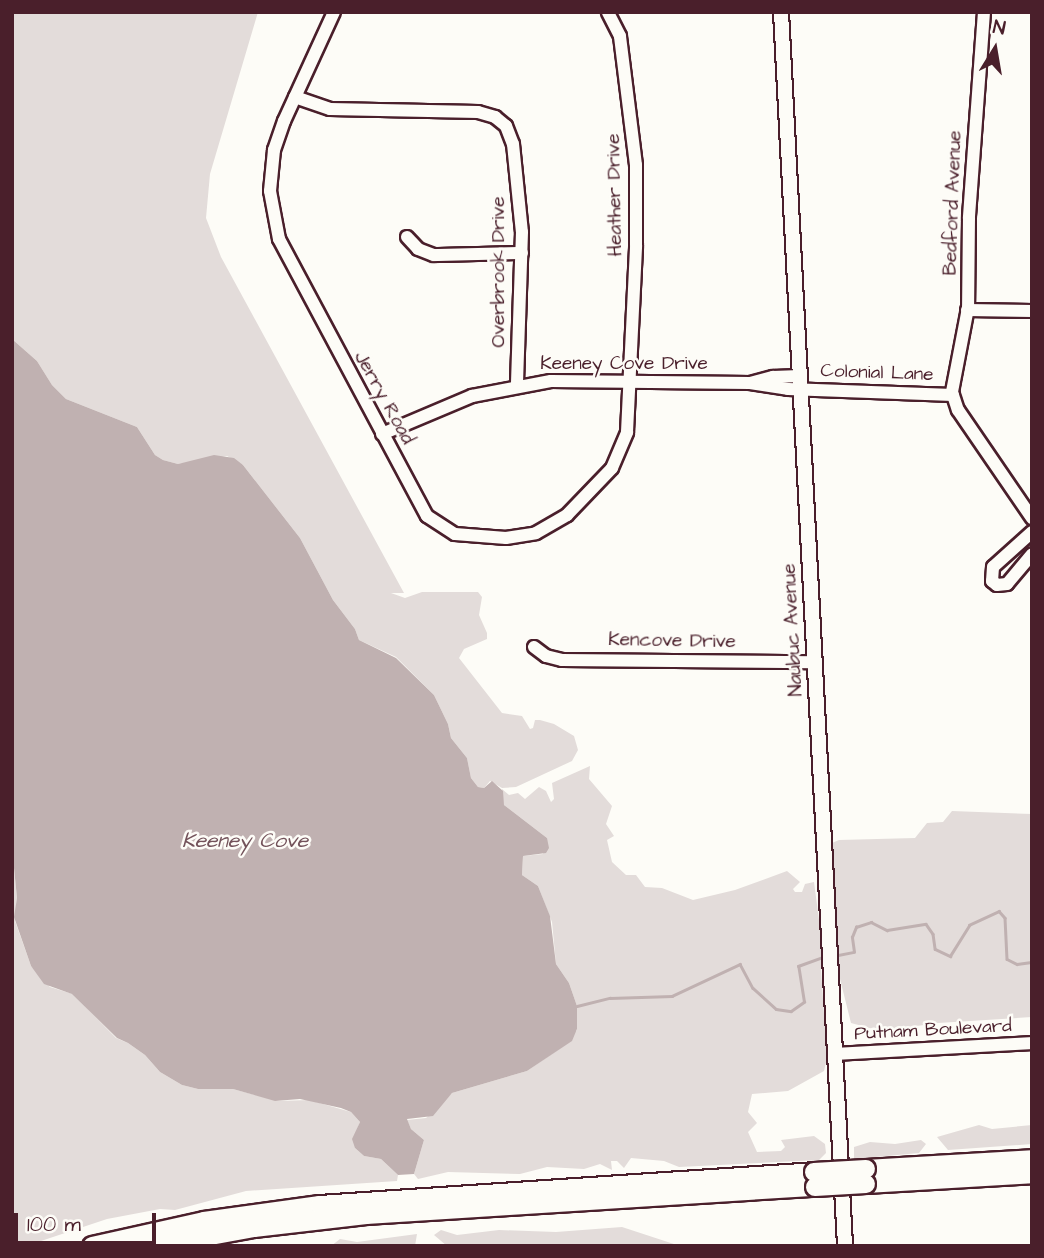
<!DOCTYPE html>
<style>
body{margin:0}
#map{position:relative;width:1044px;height:1258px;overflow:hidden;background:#fdfcf7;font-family:"Architects Daughter",sans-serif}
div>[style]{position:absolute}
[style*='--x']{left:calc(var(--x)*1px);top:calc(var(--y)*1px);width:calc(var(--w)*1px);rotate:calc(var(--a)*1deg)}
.green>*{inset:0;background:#e3dcda}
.water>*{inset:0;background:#c0b1b1}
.stream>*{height:2.5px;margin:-1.25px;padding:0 1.25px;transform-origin:1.25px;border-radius:1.25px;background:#c0b1b1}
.roads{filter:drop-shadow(2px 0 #4a1f2b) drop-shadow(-2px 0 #4a1f2b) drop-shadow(0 2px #4a1f2b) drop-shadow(0 -2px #4a1f2b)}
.minor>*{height:12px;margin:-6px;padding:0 6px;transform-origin:6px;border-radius:6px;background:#fdfcf7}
.major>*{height:14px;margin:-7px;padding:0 7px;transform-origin:7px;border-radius:7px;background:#fdfcf7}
.highway>*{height:18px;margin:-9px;padding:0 9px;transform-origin:9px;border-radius:9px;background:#fdfcf7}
.bridges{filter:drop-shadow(2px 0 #4a1f2b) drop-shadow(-2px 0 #4a1f2b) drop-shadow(0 2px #4a1f2b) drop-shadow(0 -2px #4a1f2b)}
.highway-bridge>*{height:18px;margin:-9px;padding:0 9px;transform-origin:9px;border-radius:9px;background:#fdfcf7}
span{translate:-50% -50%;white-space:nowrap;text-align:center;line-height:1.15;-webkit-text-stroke:5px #fdfcf7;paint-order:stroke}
.street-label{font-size:19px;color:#4a1f2b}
.water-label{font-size:21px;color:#73525a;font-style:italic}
.frame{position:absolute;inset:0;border:14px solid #4a1f2b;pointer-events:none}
.north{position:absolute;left:960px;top:14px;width:70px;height:70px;-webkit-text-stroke:5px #fdfcf7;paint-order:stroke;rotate:11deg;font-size:19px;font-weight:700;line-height:28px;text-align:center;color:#4a1f2b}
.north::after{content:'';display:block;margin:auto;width:24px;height:32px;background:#4a1f2b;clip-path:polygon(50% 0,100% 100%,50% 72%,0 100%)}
.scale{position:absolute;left:14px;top:1213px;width:142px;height:32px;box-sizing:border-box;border:4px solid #4a1f2b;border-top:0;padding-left:9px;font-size:21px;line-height:24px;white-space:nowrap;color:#4a1f2b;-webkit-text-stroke:5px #fdfcf7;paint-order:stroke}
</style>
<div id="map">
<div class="green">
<div style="clip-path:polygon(12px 12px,258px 12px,210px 174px,206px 218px,221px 257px,404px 593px,391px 593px,405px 598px,422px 592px,478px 592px,482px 597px,479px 615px,487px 633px,487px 639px,464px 649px,459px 658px,502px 713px,522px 716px,530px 729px,533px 728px,535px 720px,540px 720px,554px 724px,574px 736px,578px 750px,572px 761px,516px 787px,502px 788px,490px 781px,484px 788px,478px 787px,471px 778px,467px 758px,451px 738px,448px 724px,434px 695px,396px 657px,359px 640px,355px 629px,333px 600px,300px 538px,243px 465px,227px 456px,178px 464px,163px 460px,155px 455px,137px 427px,66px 399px,52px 385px,37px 361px,12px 339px)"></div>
<div style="clip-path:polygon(590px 766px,589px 779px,612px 806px,606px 824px,614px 836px,607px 840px,612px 862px,626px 875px,636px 875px,645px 887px,662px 888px,693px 900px,735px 890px,787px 871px,800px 882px,793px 889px,795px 892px,802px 892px,805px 884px,814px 882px,823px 950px,826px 952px,821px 969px,827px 1058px,824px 1071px,788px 1091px,752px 1094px,748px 1112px,757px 1123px,748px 1132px,757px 1152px,781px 1151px,785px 1147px,781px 1140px,814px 1136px,825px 1144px,826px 1153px,819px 1160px,679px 1167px,664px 1161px,631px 1158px,624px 1168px,617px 1161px,611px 1161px,612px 1170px,600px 1164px,584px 1169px,547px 1167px,520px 1174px,448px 1172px,418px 1179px,414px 1174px,424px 1140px,411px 1129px,407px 1120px,426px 1118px,452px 1093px,527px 1071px,559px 1049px,577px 1030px,577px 1006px,569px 983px,556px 964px,552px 922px,538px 886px,522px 875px,523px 856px,543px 854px,547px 838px,504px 805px,501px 797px,502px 789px,509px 795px,518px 793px,525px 799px,539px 787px,546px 791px,551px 802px,554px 799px,552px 783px)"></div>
<div style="clip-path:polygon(952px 811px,1032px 814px,1032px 1017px,938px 1023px,881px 1031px,851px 1023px,840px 979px,832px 843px,839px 840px,915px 838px,927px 823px,943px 822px)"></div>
<div style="clip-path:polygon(12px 848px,17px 898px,15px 921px,31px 966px,50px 987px,73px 994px,116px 1038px,128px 1043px,145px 1055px,160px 1072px,182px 1085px,198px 1089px,233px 1089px,278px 1101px,309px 1100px,351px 1112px,360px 1122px,356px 1132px,355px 1148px,364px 1156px,381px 1159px,398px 1175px,397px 1181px,246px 1191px,175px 1210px,160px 1209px,107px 1219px,26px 1246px,12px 1246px)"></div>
<div style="clip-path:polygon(979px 1125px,992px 1129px,1032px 1125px,1032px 1144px,948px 1150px,937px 1137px)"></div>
<div style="clip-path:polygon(921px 1140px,926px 1144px,919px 1153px,854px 1159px,854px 1147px,870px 1142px,895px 1144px)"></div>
<div style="clip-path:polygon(622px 1227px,680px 1246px,447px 1246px,434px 1235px,441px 1230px,457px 1235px,499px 1230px,556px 1232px)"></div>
<div style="clip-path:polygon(417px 1234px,415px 1246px,331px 1246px,340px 1239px,357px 1242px)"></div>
</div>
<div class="water">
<div style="clip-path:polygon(12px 339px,37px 361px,52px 385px,66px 399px,137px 427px,155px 455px,163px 460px,178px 464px,214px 455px,234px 458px,243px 465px,300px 538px,333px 600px,355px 629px,359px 640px,396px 658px,434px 695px,448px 724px,451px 738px,467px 758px,471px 778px,478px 787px,484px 788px,492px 781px,503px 791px,504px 805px,547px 838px,549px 848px,546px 853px,523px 856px,522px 875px,538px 886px,550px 916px,556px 964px,569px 983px,577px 1006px,577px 1029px,572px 1041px,527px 1071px,452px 1093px,433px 1116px,407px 1119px,411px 1129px,424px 1140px,414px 1174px,398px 1175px,381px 1159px,364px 1156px,355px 1148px,352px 1139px,360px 1122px,351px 1112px,341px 1108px,300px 1099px,275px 1101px,233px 1089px,198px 1089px,182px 1085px,160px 1072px,145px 1055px,128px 1043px,117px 1038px,72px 994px,44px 984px,31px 966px,14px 917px,17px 898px,12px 848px)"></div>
</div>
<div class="stream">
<div style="--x:833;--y:956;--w:21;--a:-11"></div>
<div style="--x:854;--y:952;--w:15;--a:-98"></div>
<div style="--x:852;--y:937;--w:11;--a:-68"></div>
<div style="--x:856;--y:927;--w:16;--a:-18"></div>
<div style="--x:871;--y:922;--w:18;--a:27"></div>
<div style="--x:887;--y:930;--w:39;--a:-9"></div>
<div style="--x:926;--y:924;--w:12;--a:55"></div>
<div style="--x:933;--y:934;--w:15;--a:82"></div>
<div style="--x:935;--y:949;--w:17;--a:25"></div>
<div style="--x:950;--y:956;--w:36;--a:-58"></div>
<div style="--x:969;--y:925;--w:33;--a:-25"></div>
<div style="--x:999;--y:911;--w:9;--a:49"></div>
<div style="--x:1005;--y:918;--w:41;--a:87.2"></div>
<div style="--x:1007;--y:959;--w:11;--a:27"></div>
<div style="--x:1017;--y:964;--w:14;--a:-8"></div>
<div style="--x:1031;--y:962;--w:4;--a:-76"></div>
<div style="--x:577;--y:1006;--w:34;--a:-14"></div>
<div style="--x:610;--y:998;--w:62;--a:-1.8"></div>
<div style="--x:672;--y:996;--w:75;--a:-25.2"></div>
<div style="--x:740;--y:964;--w:27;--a:62"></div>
<div style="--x:753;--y:988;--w:31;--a:42"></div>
<div style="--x:776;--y:1009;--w:15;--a:8"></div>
<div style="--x:791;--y:1011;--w:16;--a:-35"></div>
<div style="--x:804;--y:1002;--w:36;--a:-99"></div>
<div style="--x:798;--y:966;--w:27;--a:-20"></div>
</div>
<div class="roads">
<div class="minor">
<div style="--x:334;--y:12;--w:120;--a:114.6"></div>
<div style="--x:284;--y:121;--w:31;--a:109"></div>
<div style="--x:274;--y:150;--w:41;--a:95.6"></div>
<div style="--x:270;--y:191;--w:49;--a:79.4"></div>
<div style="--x:279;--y:239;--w:314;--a:61.9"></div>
<div style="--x:427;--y:516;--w:33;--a:33"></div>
<div style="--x:455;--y:534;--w:51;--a:4.5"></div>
<div style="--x:506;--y:538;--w:30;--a:-9"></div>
<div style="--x:536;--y:533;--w:36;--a:-30"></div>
<div style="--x:567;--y:515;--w:65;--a:-46.2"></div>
<div style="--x:612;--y:468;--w:39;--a:-67"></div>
<div style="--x:627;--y:432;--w:187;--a:-87.2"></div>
<div style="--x:636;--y:245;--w:80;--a:-90"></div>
<div style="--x:636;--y:165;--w:130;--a:-97.1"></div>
<div style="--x:620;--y:36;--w:27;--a:-117"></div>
<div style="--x:984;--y:12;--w:207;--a:94.2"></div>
<div style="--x:969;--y:218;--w:90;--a:90.6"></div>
<div style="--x:968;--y:308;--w:86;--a:100.8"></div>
<div style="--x:952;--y:392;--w:19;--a:72"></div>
<div style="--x:958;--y:410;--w:131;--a:55.6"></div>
<div style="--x:295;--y:97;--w:37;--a:19"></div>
<div style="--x:330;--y:109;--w:148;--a:1.2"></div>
<div style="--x:478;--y:112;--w:18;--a:16"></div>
<div style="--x:495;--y:117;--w:14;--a:39"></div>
<div style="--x:506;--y:126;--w:19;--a:69"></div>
<div style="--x:513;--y:144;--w:88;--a:84.2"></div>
<div style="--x:522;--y:232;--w:153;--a:91.9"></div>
<div style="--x:407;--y:237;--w:16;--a:47"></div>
<div style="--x:418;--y:249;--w:17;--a:21"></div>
<div style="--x:434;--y:255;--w:88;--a:-1.3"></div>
<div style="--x:967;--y:310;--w:65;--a:0.9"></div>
<div style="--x:750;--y:383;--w:24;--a:-15"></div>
<div style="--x:773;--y:377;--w:27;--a:-2"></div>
<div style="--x:382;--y:434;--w:98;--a:-22.9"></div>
<div style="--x:472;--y:396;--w:80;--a:-10.8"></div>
<div style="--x:551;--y:381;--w:199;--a:0.6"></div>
<div style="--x:750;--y:383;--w:38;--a:9"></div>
<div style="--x:788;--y:389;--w:165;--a:2.1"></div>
<div style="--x:1032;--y:532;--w:52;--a:138.1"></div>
<div style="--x:993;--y:567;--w:14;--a:94"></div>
<div style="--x:992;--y:581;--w:6;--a:39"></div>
<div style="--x:997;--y:585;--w:10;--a:-6"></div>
<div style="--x:1007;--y:584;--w:39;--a:-50"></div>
<div style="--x:534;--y:647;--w:15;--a:37"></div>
<div style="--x:546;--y:656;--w:16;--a:14"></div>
<div style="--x:562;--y:660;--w:252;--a:0.5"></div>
<div style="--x:836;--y:1054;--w:196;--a:-3.2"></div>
</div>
<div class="major">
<div style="--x:781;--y:12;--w:1236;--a:87.03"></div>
</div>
<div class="highway">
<div style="--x:866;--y:1169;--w:166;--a:-3.4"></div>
<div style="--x:866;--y:1184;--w:166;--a:-3.4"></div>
<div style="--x:92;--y:1246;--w:115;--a:-12.6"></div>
<div style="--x:204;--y:1221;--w:117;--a:-7.9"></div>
<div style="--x:320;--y:1205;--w:495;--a:-3.8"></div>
<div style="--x:156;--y:1246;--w:100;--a:-10.4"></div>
<div style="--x:254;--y:1228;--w:113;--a:-6.6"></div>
<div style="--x:366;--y:1215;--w:450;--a:-3.6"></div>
</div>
</div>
<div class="bridges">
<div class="highway-bridge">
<div style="--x:814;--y:1172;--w:52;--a:-3.3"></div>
<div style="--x:815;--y:1187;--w:51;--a:-3.4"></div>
</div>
</div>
<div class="street-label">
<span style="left:615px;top:195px;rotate:-91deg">Heather Drive</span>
<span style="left:953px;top:203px;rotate:-88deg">Bedford Avenue</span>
<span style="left:499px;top:272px;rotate:-90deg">Overbrook Drive</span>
<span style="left:624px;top:364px">Keeney Cove Drive</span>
<span style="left:877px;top:373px;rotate:2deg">Colonial Lane</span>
<span style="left:384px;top:398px;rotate:61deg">Jerry Road</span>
<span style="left:793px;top:630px;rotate:-93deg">Naubuc Avenue</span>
<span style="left:672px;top:641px;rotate:1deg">Kencove Drive</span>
<span style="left:933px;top:1030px;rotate:-3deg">Putnam Boulevard</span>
</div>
<div class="water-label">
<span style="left:245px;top:841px">Keeney Cove</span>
</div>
<div class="frame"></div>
<div class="north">N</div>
<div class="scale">100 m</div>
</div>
